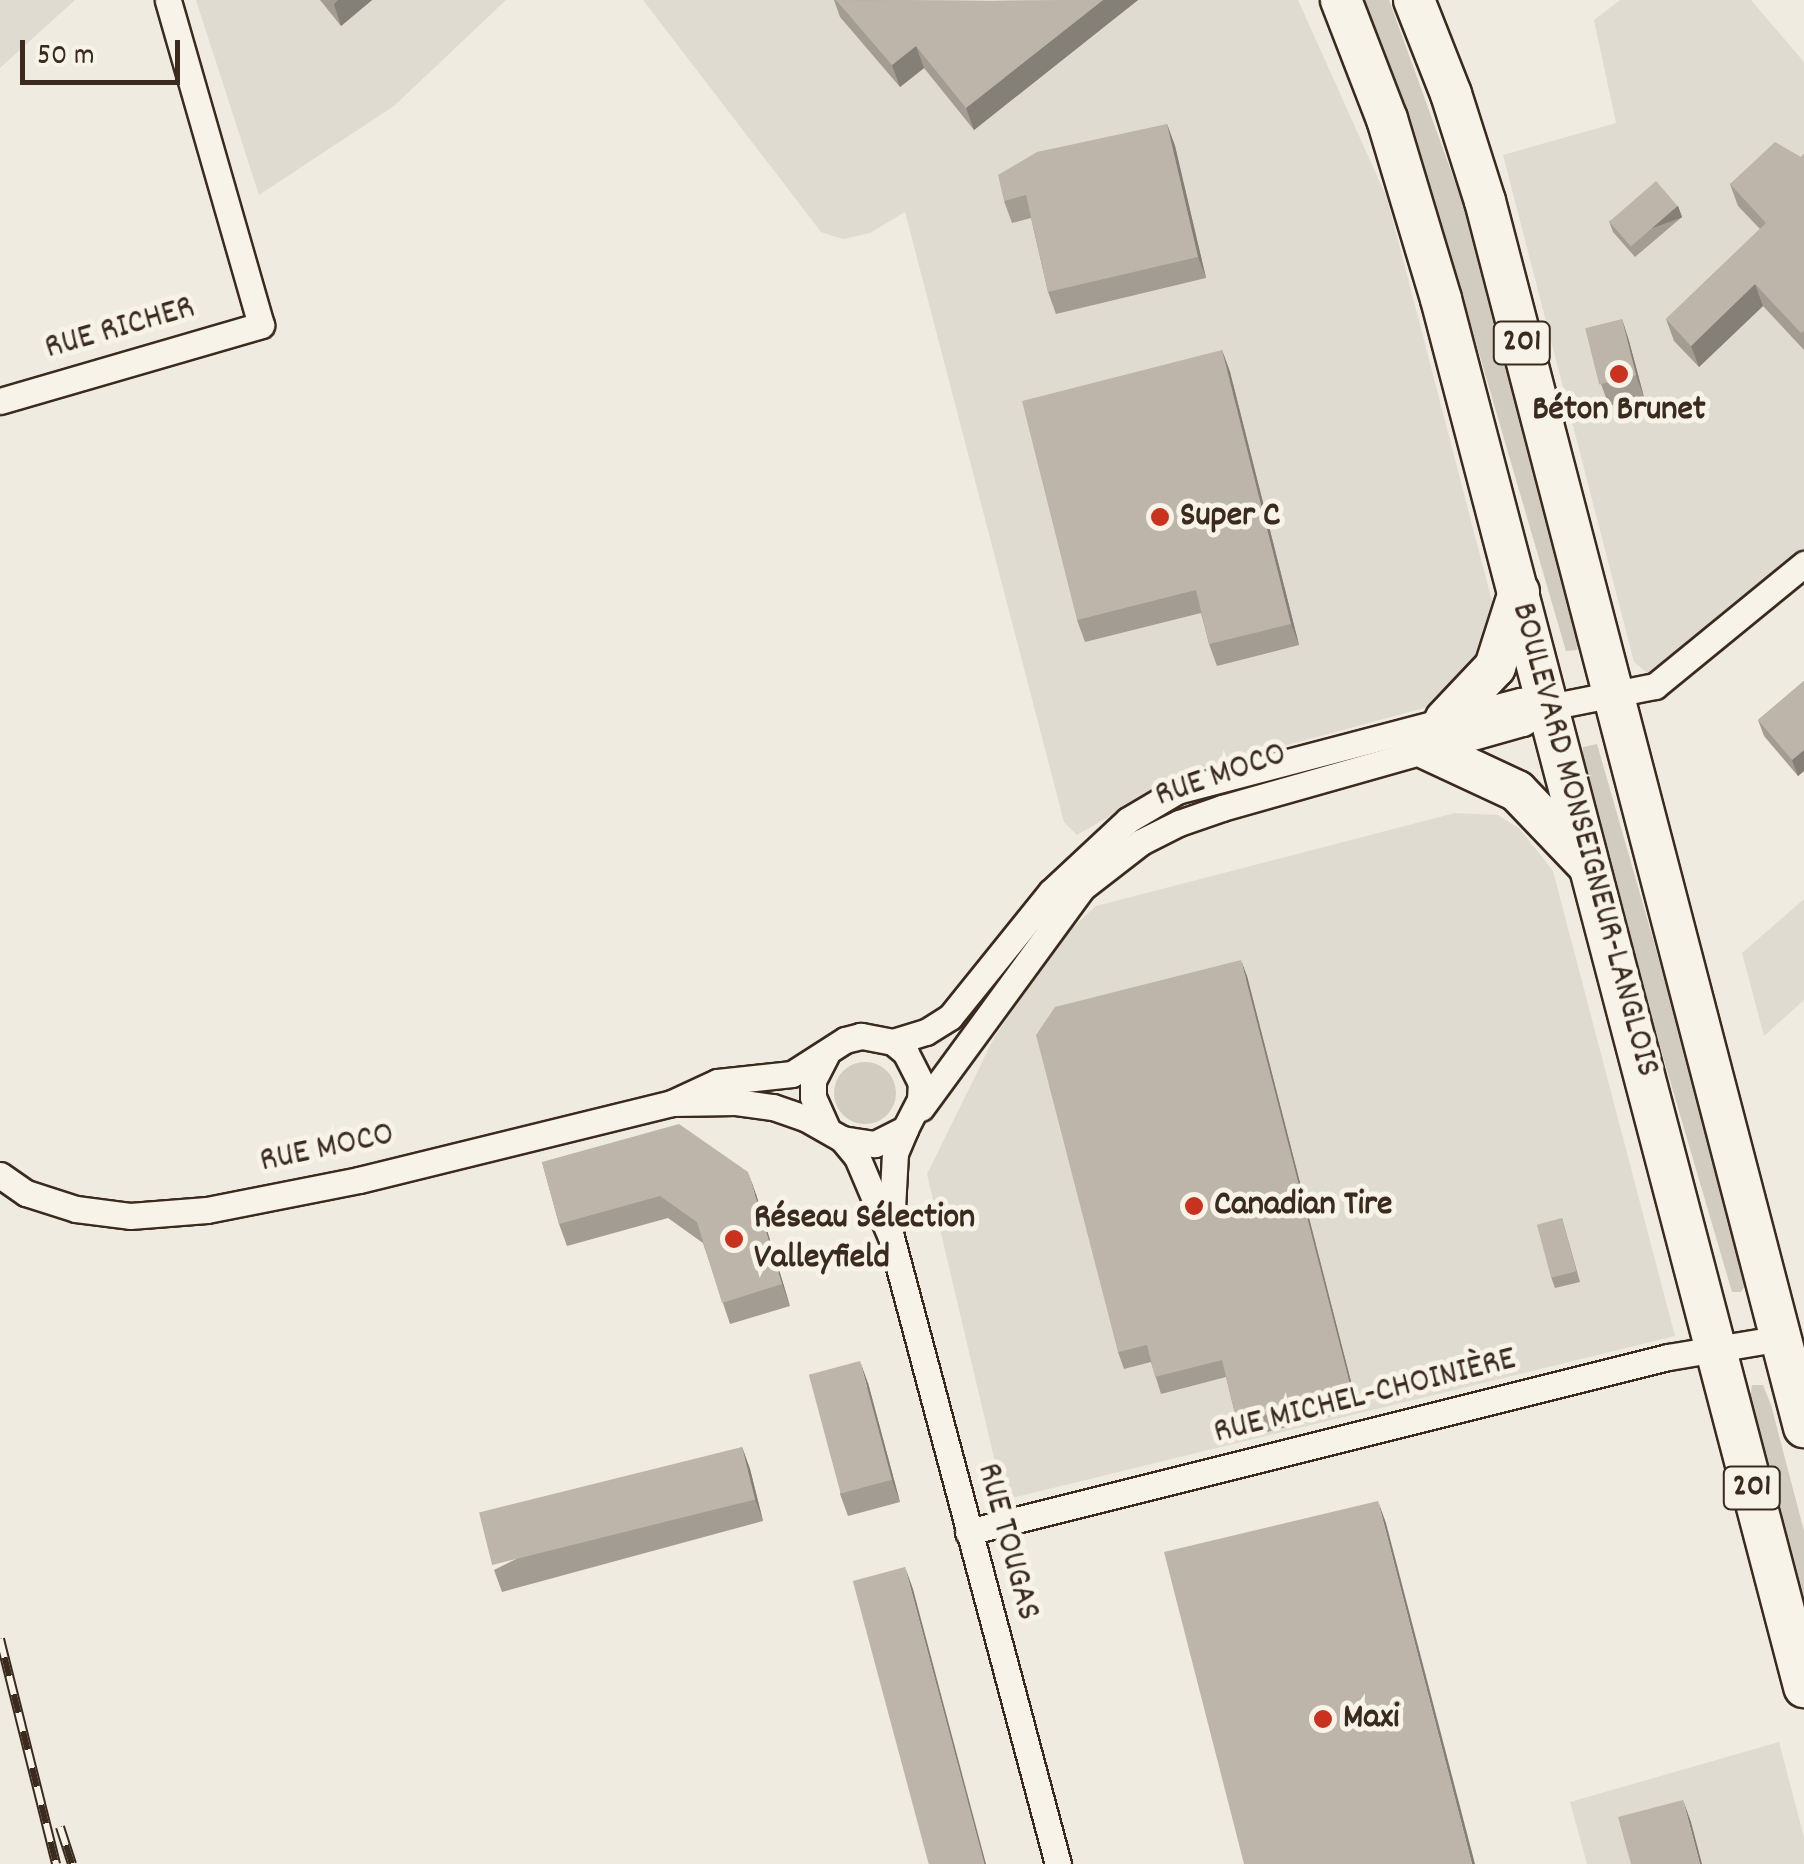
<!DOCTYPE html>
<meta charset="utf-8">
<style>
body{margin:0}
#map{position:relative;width:1804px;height:1864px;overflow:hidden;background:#efebe0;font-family:Dekko,sans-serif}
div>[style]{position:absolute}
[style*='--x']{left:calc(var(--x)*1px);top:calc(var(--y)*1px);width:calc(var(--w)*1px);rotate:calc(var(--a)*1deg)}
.built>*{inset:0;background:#e0dbd0}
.green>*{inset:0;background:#d1cbc0}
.round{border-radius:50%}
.roads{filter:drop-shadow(2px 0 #3b2a1e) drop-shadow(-2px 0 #3b2a1e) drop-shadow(0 2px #3b2a1e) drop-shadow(0 -2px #3b2a1e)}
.minor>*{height:25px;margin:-12.5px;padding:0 12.5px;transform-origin:12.5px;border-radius:12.5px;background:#f7f3e8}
.trunk>*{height:40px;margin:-20px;padding:0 20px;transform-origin:20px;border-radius:20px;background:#f7f3e8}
.rail>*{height:10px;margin-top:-5px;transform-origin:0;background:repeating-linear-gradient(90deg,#f7f3e8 0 19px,#3b2a1e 0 38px);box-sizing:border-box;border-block:2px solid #3b2a1e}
.wall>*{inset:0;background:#a39c92}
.shaded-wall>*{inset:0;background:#847f77;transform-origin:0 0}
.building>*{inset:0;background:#bdb5aa;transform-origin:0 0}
.dots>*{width:28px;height:28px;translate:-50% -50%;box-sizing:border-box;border:5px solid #f7f3e8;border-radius:50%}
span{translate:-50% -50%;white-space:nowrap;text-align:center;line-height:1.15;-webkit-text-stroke:10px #f7f3e8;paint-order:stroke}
.shield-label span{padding:2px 8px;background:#f7f3e8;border:2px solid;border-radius:8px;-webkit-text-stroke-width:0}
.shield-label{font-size:32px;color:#3b2a1e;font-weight:700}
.street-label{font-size:35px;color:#3b2a1e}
.poi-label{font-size:35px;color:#3b2a1e;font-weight:700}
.left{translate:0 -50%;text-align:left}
.scale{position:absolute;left:20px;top:40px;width:160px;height:45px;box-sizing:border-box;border:5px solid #3b2a1e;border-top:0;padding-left:12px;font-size:30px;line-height:35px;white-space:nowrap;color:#3b2a1e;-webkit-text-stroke:8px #f7f3e8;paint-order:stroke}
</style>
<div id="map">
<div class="built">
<div style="clip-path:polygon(0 0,75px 0,0 68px)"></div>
<div style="clip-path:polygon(196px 0,506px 0,394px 106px,259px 195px)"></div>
<div style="clip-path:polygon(643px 0,1298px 0,1387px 198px,1501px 636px,1462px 685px,1428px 707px,1186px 772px,1077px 835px,1064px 822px,905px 212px,870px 233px,843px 239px,821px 232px)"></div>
<div style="clip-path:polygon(1620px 0,1751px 0,1804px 62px,1804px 567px,1651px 676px,1634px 662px,1503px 155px,1616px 123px,1594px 20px)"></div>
<div style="clip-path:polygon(1455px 813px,1498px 815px,1520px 829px,1553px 871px,1675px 1336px,1004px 1500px,927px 1174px,994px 1038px,1062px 937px,1096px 906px)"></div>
<div style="clip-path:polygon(1804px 899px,1804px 1000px,1764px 1036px,1742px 953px)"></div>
<div style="clip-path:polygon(1779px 1742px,1804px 1837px,1804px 1864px,1587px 1864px,1570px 1802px)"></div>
</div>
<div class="green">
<div style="clip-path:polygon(1358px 0,1389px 0,1475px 237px,1581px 634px,1577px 650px,1566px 651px,1446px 240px,1398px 97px)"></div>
<div style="clip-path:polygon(1597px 744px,1717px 1162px,1746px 1284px,1741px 1292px,1732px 1292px,1632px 951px,1583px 759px,1583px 747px)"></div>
<div class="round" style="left:834px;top:1062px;width:62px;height:62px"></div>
<div style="clip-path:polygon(1752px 1385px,1763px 1385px,1771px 1405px,1804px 1531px,1804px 1614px,1749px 1406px)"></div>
</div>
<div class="roads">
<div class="minor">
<div style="--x:0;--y:401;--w:272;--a:-16.2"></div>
<div style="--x:261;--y:325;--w:338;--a:-106"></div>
<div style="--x:893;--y:1042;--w:34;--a:-17"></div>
<div style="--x:926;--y:1032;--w:28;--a:-32"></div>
<div style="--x:950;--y:1017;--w:161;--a:-51.1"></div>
<div style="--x:1051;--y:892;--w:105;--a:-43.1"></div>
<div style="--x:1128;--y:820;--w:57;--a:-30.6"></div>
<div style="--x:1177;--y:791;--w:356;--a:-14.7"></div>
<div style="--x:1521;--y:701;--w:29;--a:12"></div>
<div style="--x:826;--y:1055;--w:28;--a:117"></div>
<div style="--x:813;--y:1080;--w:17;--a:90"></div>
<div style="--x:813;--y:1097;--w:34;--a:66"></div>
<div style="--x:921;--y:1108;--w:274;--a:-53.8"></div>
<div style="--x:1083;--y:887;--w:73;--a:-37.8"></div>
<div style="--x:1141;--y:842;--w:42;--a:-26.6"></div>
<div style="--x:1179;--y:823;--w:46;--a:-19.2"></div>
<div style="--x:1222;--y:808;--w:313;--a:-15.8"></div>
<div style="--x:1523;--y:723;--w:31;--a:-32"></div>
<div style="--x:1549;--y:707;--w:108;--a:-11.2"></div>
<div style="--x:1655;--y:686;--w:193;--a:-39.3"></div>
<div style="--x:842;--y:1139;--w:23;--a:50"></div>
<div style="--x:857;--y:1157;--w:87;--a:67"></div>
<div style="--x:891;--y:1237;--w:649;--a:75.09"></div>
<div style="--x:0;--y:1175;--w:32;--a:35"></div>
<div style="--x:26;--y:1193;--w:52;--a:17.7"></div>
<div style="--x:76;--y:1209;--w:54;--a:7.4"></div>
<div style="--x:130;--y:1216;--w:77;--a:-4.5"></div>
<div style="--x:207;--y:1210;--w:155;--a:-11.2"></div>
<div style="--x:359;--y:1180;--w:322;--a:-13.8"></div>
<div style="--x:672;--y:1103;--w:64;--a:-0.9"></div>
<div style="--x:736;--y:1102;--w:37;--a:8"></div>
<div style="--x:773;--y:1107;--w:34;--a:19"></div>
<div style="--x:805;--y:1118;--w:43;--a:29.6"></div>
<div style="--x:842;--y:1139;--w:33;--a:9"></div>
<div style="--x:875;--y:1144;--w:34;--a:-27"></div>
<div style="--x:905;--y:1129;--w:33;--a:-63"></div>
<div style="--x:920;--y:1100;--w:17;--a:-87"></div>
<div style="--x:921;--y:1083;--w:34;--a:-117"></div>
<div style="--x:906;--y:1053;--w:17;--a:-140"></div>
<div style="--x:893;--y:1042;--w:33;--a:-169"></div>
<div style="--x:861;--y:1036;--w:16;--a:166"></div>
<div style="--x:845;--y:1040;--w:63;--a:147.3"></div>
<div style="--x:792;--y:1074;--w:75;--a:173.9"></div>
<div style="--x:717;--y:1082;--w:50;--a:155"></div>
<div style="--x:891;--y:1227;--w:74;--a:-86.9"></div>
<div style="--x:895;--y:1153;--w:26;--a:-67"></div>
<div style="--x:968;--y:1532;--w:722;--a:-14.04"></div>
<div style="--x:1668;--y:1357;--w:115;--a:-9.5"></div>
</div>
<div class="trunk">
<div style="--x:1341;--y:0;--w:128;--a:68.9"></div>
<div style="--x:1387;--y:119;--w:188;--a:73.3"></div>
<div style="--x:1441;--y:299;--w:1435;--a:75.34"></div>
<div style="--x:1414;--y:0;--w:101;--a:68.5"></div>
<div style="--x:1451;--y:94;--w:112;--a:72.4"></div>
<div style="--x:1485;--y:201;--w:1267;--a:75.42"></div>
<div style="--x:1445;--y:720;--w:73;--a:-46.7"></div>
<div style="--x:1495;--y:667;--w:79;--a:-72.3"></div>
<div style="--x:1427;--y:749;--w:99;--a:25"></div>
<div style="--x:1517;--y:791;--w:101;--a:46.2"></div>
</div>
</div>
<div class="rail">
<div style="--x:0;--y:1639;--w:232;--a:76"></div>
<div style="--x:60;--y:1827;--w:39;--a:72"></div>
</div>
<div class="wall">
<div style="clip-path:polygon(320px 0,372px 0,341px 26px)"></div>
<div style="clip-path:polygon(834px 0,991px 1px,1138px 0,974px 130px,924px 68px,900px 87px,840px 17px)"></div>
<div style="clip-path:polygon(1167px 124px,1175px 146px,1206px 278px,1056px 314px,1048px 292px,1031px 218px,1012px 223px,1004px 201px)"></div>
<div style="clip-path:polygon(1804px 154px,1804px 350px,1763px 306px,1699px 367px,1674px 341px,1666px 319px,1760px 229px,1738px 206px,1730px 184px,1801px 157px)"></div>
<div style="clip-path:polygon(1678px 206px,1682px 217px,1635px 257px,1613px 232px,1609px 221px)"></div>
<div style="clip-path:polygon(1622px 319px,1629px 341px,1644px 397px,1609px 406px,1601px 384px)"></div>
<div style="clip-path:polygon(1222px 350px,1230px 372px,1299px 645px,1217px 666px,1209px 644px,1201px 613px,1085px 642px,1077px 620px)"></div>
<div style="clip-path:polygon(1804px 681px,1804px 771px,1798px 776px,1764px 736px,1758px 720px)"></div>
<div style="clip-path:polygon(1247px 976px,1358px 1409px,1243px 1438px,1237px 1422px,1226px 1377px,1161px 1394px,1151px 1362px,1124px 1369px,1118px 1352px)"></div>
<div style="clip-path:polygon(542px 1162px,756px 1194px,790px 1306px,730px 1324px,703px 1243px,668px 1218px,567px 1246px,559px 1224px)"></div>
<div style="clip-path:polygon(1562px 1218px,1580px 1282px,1555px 1288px,1551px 1277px)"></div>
<div style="clip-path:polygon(868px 1383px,900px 1502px,848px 1516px,840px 1494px)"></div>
<div style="clip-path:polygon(742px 1447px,750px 1469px,763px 1521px,502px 1592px,494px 1570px)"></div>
</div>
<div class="shaded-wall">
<div style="clip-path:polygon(338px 0,372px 0,341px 26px,334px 4px)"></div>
<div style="clip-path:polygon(1103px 0,1138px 0,974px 130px,966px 108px)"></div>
<div style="clip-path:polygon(916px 46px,924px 68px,900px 87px,892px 65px)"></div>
<div style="clip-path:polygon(1167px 124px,1175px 146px,1206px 278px,1198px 257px)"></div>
<div style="left:1678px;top:206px;width:12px;height:62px;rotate:70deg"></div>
<div style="clip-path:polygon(1755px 284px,1763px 306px,1699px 367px,1691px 346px)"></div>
<div style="clip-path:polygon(1622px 319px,1629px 341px,1644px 397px,1636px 375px)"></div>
<div style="clip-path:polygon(1222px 350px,1230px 372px,1299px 645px,1291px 624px)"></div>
<div style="clip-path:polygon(1804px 750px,1804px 771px,1798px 776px,1792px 760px)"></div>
<div style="clip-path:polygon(1241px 960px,1247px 976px,1358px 1409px,1352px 1392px)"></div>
<div style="clip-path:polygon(748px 1172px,756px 1194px,790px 1306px,782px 1284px)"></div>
<div style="clip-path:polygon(860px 1361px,868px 1383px,900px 1502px,892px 1480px)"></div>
<div style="clip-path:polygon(742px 1447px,750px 1469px,763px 1521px,755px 1499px)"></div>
<div style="clip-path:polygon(1378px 1501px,1386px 1523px,1475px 1864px,1472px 1864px)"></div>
<div style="clip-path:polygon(905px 1567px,913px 1589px,986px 1864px,984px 1864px)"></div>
<div style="clip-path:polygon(1683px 1800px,1691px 1822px,1702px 1864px,1700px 1864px)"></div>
</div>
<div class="building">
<div style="clip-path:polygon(836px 0,991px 1px,1103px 0,966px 108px,916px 46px,892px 65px)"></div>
<div style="clip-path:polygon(1167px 124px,1198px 257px,1048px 292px,1026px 195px,1004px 201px,998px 175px,1037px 152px)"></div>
<div style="clip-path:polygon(1775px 142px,1801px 157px,1804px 154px,1804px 331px,1801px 333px,1755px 284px,1691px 346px,1666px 319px,1766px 223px,1730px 184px)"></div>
<div style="left:1656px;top:181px;width:33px;height:62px;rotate:49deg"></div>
<div style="left:1622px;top:319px;width:58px;height:38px;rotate:76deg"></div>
<div style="clip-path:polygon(1222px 350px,1291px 624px,1209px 644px,1196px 590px,1077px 620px,1022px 401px)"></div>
<div style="clip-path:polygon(1804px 681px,1804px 750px,1792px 760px,1758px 720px)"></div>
<div style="clip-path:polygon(1241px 960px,1352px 1392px,1237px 1422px,1222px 1360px,1155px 1377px,1147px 1345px,1118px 1352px,1036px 1035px,1055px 1007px)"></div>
<div style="clip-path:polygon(679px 1124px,748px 1172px,782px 1284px,722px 1303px,697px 1222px,660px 1196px,559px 1224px,542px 1162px)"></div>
<div style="left:1562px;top:1218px;width:55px;height:26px;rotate:75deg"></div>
<div style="left:860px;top:1361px;width:123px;height:53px;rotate:75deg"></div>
<div style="left:742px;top:1447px;width:54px;height:271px;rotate:76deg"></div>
<div style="clip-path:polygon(1378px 1501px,1472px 1864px,1244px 1864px,1164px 1552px)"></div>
<div style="left:905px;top:1567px;width:307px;height:54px;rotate:75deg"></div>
<div style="clip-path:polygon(1683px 1800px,1700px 1864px,1631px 1864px,1618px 1817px)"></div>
</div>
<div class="dots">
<div style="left:1619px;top:374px;background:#c8321e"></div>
<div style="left:1160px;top:517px;background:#c8321e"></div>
<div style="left:1194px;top:1206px;background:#c8321e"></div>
<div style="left:734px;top:1239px;background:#c8321e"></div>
<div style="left:1323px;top:1719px;background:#c8321e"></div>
</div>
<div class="shield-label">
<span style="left:1522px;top:343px">201</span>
<span style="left:1752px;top:1488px">201</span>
</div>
<div class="street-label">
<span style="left:120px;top:329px;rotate:-16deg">RUE RICHER</span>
<span style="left:1221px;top:776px;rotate:-19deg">RUE MOCO</span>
<span style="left:1584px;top:840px;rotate:75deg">BOULEVARD MONSEIGNEUR-LANGLOIS</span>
<span style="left:327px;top:1149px;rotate:-12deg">RUE MOCO</span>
<span style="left:1365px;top:1397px;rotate:-14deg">RUE MICHEL-CHOINIÈRE</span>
<span style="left:1007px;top:1542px;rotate:75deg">RUE TOUGAS</span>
</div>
<div class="poi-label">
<span style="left:1619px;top:411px">Béton Brunet</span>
<span class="left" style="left:1180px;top:517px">Super C</span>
<span class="left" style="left:1214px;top:1206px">Canadian Tire</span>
<span class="left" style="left:754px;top:1239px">Réseau Sélection<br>Valleyfield</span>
<span class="left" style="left:1343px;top:1719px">Maxi</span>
</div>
<div class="scale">50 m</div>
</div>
